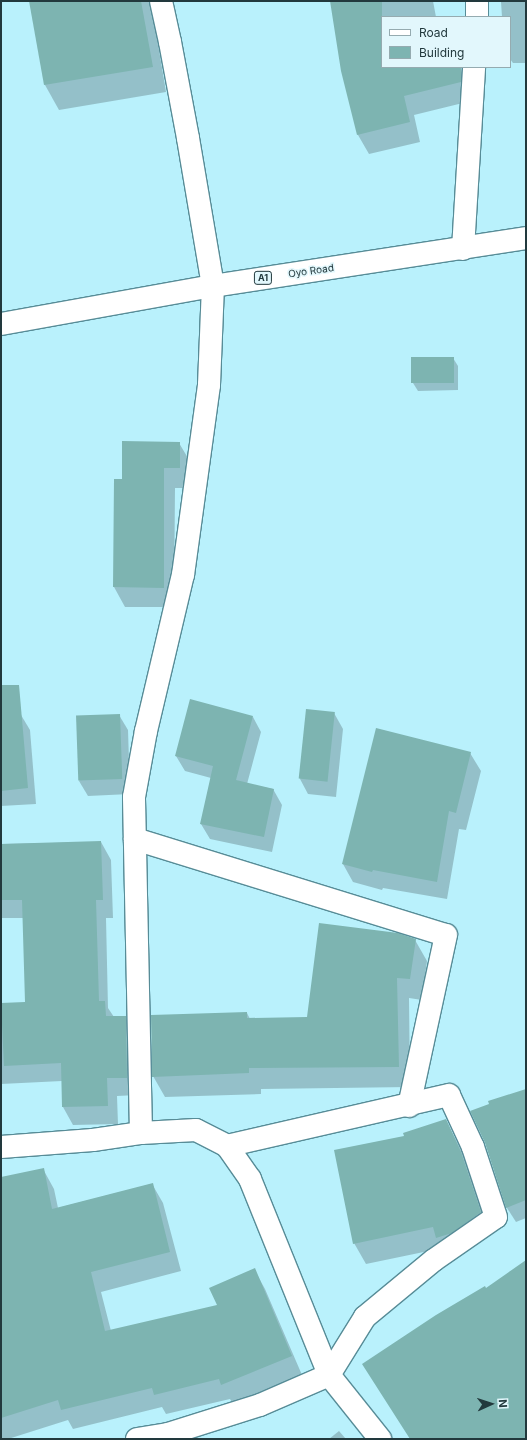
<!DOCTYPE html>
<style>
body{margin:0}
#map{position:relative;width:527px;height:1440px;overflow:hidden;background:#b9f1fc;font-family:Inter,sans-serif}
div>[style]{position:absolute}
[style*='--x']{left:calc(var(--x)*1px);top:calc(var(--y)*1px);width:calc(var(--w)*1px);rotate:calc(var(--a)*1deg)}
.shadow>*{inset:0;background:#0003}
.building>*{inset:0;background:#7db4b1;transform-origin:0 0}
.roads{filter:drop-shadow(1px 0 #578c97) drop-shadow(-1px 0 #578c97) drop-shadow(0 1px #578c97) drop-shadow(0 -1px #578c97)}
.minor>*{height:22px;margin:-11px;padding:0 11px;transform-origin:11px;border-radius:11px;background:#fff}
.trunk>*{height:22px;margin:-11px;padding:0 11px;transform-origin:11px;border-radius:11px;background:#fff}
span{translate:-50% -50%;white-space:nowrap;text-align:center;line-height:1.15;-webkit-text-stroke:3px #e2f7fc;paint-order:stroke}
.shield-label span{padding:1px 3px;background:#e2f7fc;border:1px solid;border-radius:3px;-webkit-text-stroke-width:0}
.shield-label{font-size:9px;color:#22393d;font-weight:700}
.street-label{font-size:10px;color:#22393d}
.frame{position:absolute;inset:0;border:2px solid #22393d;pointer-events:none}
.legend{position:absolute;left:381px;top:16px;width:130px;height:52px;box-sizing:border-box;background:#e2f7fc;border:1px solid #95abb0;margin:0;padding:5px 7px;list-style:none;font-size:12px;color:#22393d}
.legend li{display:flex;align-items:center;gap:8px;height:20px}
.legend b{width:20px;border:1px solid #95abb0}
.north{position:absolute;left:471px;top:1384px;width:40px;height:40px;-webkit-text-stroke:3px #e2f7fc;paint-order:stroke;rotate:87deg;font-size:11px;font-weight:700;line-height:16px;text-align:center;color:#22393d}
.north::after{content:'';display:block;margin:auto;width:14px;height:18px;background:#22393d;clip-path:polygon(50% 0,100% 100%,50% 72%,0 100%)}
</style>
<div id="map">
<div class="shadow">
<div style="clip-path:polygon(30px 1px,151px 1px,166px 92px,59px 110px,45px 85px)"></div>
<div style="clip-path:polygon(343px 1px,433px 1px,436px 17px,382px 17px,382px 67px,469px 67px,471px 101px,414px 115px,420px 142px,369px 154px,358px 135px)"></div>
<div style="clip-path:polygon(526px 1px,526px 63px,513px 63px,510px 59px,510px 17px,502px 17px,501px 2px)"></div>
<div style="clip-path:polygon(453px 358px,458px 366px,458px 390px,418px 391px,413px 383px,412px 360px)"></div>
<div style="clip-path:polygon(179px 443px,191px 463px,191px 488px,175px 488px,174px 607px,125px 607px,114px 587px,115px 480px,123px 480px)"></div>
<div style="clip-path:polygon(334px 713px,343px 729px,336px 797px,308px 794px,300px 779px)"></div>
<div style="clip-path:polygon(21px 715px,30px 730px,36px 804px,1px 806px,1px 717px)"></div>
<div style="clip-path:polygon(119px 715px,128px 730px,130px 794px,88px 796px,79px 781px)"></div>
<div style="clip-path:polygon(253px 717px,261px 732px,247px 784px,273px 789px,282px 805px,272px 852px,210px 839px,201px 824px,211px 778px,185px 771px,176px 756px)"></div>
<div style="clip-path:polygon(377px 729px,470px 753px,481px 771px,466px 830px,459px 829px,447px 899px,383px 888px,382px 890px,353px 882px,343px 864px)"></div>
<div style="clip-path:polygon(101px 842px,111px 860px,113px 918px,106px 918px,108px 1008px,114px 1017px,125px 1017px,136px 1035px,137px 1095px,117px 1096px,118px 1124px,73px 1125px,63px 1107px,62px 1081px,1px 1084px,1px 1004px,26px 1003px,24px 918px,1px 918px,1px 844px)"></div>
<div style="clip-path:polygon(415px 940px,427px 961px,422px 1000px,409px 998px,410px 1087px,261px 1089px,261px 1094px,165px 1097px,153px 1076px,247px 1013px,250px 1019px,308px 1018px)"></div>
<div style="clip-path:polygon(526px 1090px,526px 1218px,516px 1222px,507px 1208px,486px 1143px)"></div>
<div style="clip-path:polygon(446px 1120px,473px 1174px,493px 1233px,464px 1253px,449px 1258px,443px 1248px,366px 1264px,354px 1243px,405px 1137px)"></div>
<div style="clip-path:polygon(43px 1169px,54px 1189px,58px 1208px,152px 1184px,163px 1203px,181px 1271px,101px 1292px,111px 1331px,218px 1306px,254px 1269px,265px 1289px,302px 1375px,233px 1404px,230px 1399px,166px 1414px,162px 1407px,73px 1429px,68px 1420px,8px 1439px,1px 1439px,1px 1186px)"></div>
<div style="clip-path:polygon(339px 1431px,346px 1439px,329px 1439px)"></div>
</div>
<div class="building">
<div style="clip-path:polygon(29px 1px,141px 1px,153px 67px,44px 85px)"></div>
<div style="clip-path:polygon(330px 1px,382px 1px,382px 67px,461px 67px,461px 82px,404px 96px,410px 122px,357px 135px,341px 71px)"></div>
<div style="left:454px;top:357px;width:26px;height:43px;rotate:90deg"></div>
<div style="clip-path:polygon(122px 441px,180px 442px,180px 468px,164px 468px,164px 588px,113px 587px,114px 479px,122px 479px)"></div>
<div style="clip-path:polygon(1px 685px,19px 685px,28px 788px,1px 791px)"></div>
<div style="clip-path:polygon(190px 699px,253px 716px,236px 780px,274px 789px,264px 837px,200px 824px,213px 766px,175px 756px)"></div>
<div style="left:306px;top:709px;width:29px;height:70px;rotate:6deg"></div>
<div style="left:120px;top:714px;width:65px;height:44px;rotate:88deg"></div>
<div style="clip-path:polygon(376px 728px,471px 752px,456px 813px,449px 811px,437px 882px,373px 870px,372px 872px,342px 864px)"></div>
<div style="clip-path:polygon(101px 841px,103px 900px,96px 900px,99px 1001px,105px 1001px,106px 1016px,126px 1016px,127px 1078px,107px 1078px,108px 1106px,62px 1107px,61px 1063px,4px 1066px,1px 1003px,25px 1002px,22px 900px,1px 900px,1px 844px)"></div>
<div style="clip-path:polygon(319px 923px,398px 933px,416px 939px,410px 979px,397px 978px,399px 1067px,249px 1068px,249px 1073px,152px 1077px,151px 1015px,247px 1012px,247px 1018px,307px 1017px)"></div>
<div style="clip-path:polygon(526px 1089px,526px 1200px,506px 1208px,485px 1143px,470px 1111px,489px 1104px,488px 1101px)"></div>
<div style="clip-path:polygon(446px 1119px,461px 1152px,481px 1212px,452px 1233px,436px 1238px,433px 1227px,353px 1244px,334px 1150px,404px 1136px,403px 1133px)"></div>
<div style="clip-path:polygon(44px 1168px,52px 1209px,153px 1183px,170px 1252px,91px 1272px,105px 1331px,217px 1305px,209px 1288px,255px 1268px,292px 1356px,221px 1385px,219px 1379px,154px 1395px,152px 1388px,61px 1410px,58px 1400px,1px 1418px,1px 1177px)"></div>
<div style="clip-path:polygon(526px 1260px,526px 1439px,410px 1439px,362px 1364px,436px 1315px,485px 1286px,486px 1288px)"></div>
</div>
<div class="roads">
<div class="minor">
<div style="--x:477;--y:17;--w:16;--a:-90"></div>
<div style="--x:463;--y:249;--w:182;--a:-86.5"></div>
<div style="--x:135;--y:839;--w:325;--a:17.2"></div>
<div style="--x:446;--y:935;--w:175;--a:102.2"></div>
<div style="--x:141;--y:1133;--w:336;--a:-91.2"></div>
<div style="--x:134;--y:797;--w:67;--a:-79.7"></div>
<div style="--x:146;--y:731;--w:160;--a:-76.7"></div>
<div style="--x:183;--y:575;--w:192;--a:-82.2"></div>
<div style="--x:209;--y:385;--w:99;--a:-87.7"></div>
<div style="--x:213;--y:286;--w:150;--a:-99.6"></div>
<div style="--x:188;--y:138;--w:98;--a:-100.6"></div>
<div style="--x:170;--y:42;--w:42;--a:-102.4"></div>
<div style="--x:1;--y:1147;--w:92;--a:-4.4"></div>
<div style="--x:93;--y:1140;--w:49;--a:-8.3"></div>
<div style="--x:141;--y:1133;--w:55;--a:-3.1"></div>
<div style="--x:196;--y:1130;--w:35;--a:27"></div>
<div style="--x:227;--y:1146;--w:40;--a:55.1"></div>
<div style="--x:250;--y:1179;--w:211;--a:68"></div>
<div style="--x:329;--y:1375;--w:82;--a:51.4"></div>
<div style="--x:137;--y:1439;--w:31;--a:-9"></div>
<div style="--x:168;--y:1434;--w:96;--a:-17.5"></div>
<div style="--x:260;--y:1405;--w:75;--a:-23.5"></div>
<div style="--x:329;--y:1375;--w:68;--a:-58.2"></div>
<div style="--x:365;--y:1317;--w:89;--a:-39.6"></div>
<div style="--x:434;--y:1260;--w:75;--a:-34.7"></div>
<div style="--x:496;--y:1217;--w:74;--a:-108.2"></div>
<div style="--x:473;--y:1147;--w:57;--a:-114.8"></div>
<div style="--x:449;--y:1095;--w:228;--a:167.1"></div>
</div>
<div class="trunk">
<div style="--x:1;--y:324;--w:215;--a:-10.2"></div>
<div style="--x:213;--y:286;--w:317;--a:-8.7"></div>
</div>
</div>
<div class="shield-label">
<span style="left:263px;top:278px">A1</span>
</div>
<div class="street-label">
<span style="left:311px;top:271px;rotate:-8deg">Oyo Road</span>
</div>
<div class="frame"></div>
<ul class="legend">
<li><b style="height:5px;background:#fff"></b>Road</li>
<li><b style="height:11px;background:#7db4b1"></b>Building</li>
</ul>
<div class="north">N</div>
</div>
